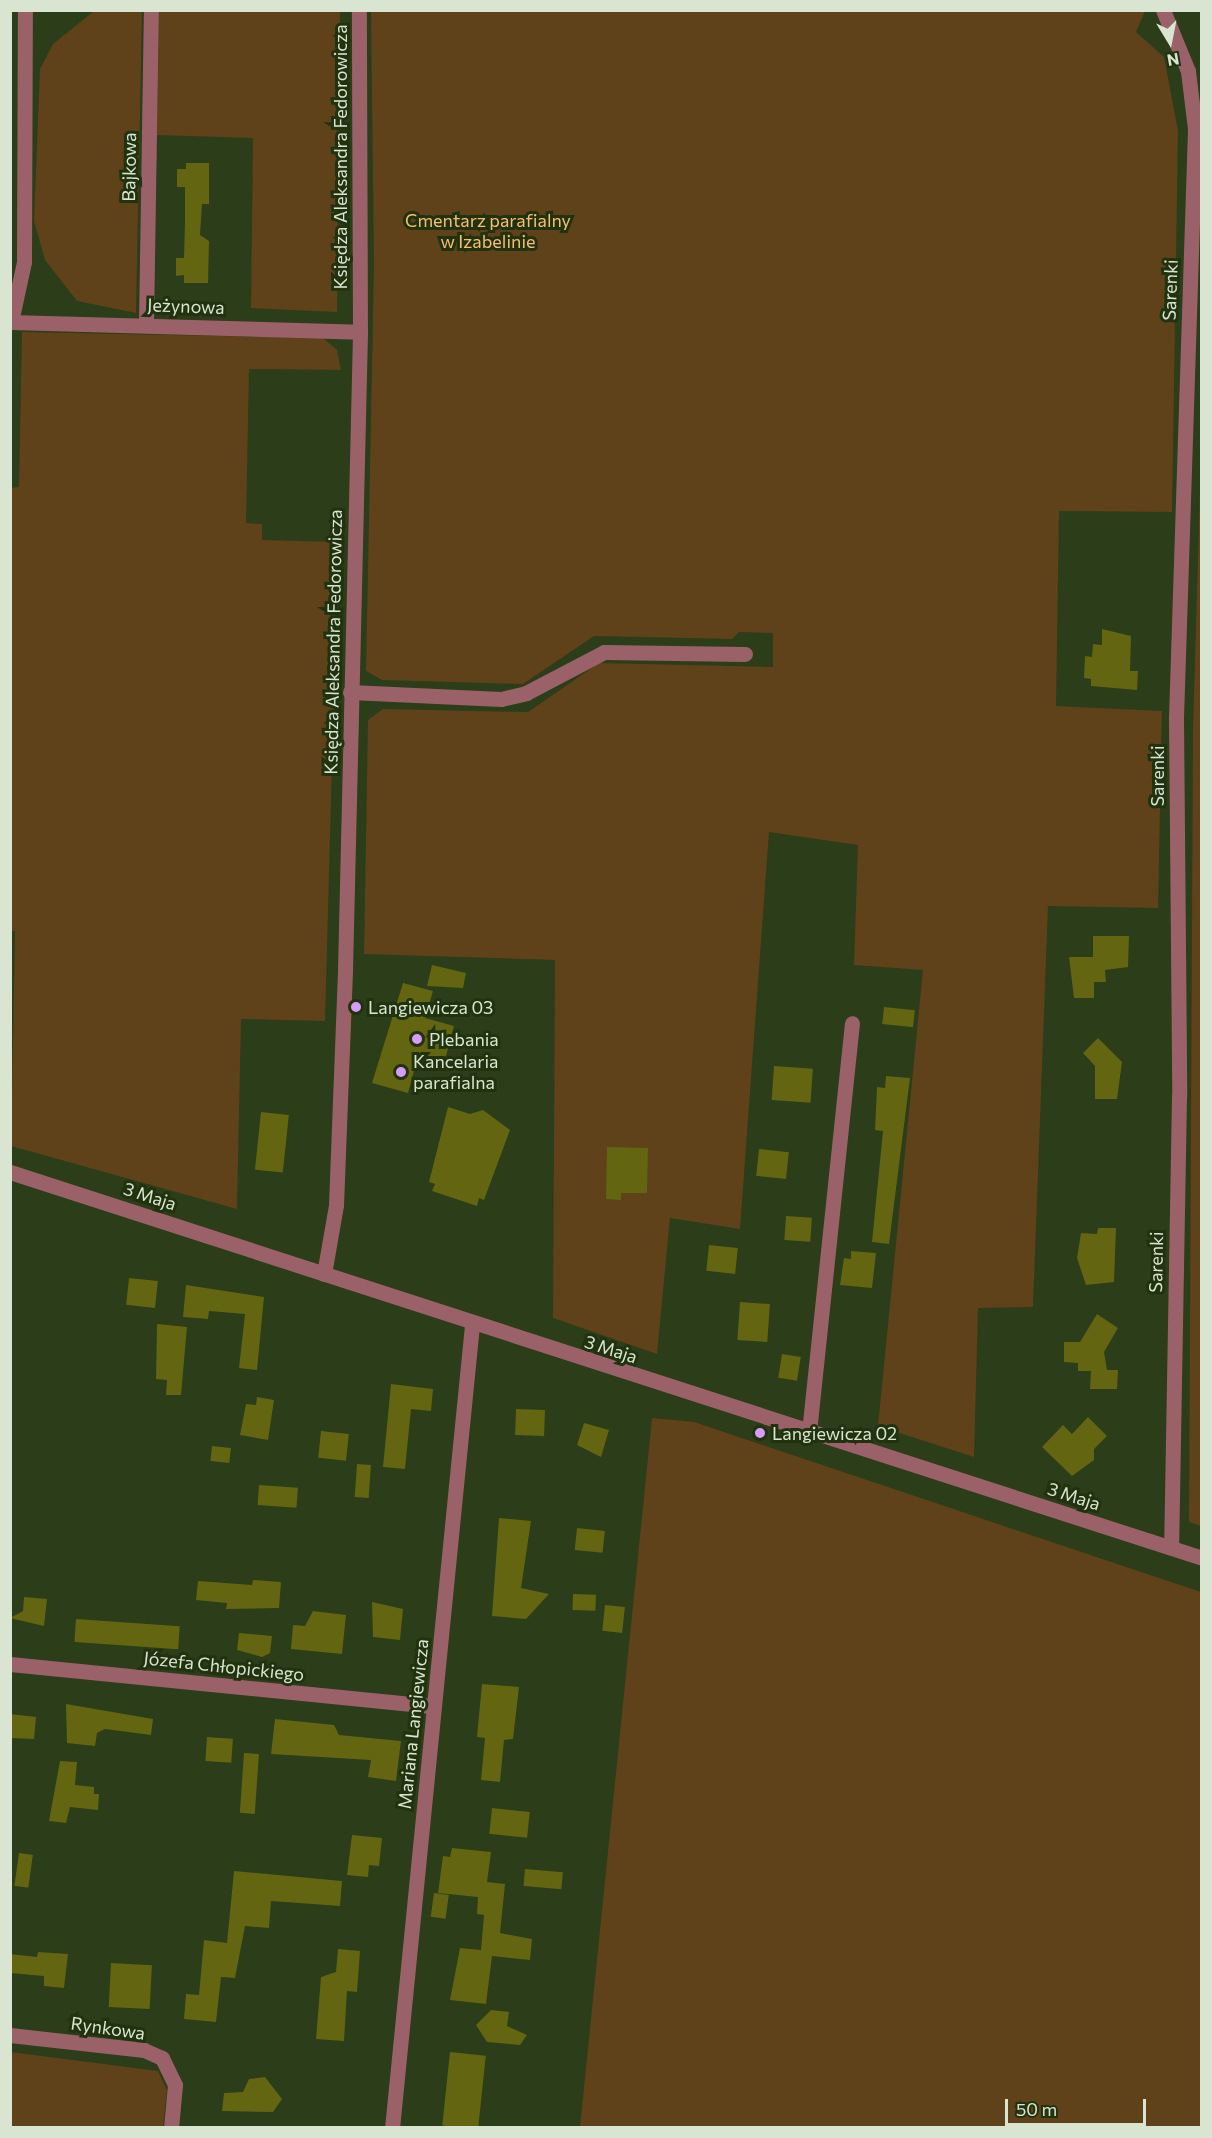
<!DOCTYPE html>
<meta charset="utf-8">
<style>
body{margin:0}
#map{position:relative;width:1212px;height:2138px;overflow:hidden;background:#2b3d19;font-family:Commissioner,sans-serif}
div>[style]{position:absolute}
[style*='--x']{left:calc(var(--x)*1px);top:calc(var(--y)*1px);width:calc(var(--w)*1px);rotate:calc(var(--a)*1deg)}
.green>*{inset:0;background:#5f411a}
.building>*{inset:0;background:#636511;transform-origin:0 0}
.minor>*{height:15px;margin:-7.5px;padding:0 7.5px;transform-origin:7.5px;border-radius:7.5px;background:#9b6169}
.dots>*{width:16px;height:16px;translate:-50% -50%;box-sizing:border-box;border:3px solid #21320f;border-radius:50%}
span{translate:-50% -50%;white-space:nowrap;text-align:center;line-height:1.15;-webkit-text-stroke:6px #21320f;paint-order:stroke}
.street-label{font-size:18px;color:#d9e5d0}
.park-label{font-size:18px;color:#fcbd70}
.poi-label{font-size:18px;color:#d9e5d0}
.left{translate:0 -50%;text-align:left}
.frame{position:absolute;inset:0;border:12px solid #d9e5d0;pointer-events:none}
.north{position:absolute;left:1140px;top:12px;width:60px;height:60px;-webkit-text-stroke:4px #21320f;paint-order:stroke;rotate:170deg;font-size:16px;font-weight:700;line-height:24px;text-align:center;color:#d9e5d0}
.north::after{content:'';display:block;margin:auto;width:21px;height:27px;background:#d9e5d0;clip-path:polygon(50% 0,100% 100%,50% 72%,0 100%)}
.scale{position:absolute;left:1005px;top:2099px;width:141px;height:27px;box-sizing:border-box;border:3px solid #d9e5d0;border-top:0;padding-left:8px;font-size:18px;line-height:21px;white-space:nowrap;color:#d9e5d0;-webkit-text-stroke:4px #21320f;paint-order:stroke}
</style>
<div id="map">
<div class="green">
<div style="clip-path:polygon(94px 11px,142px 11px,136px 313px,77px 301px,45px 260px,34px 221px,40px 69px,53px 44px)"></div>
<div style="clip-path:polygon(159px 11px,340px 11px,337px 312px,251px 308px,253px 138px,157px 135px)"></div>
<div style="clip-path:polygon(371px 11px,1145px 11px,1136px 32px,1164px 57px,1178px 131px,1172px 512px,1059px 511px,1056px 706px,1162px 711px,1158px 908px,1048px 906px,1033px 1307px,978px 1308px,974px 1457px,878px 1426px,923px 970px,854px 965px,858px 845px,769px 832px,740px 1229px,670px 1218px,657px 1354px,553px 1318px,555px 960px,364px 954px,368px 720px,383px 709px,528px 712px,599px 663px,773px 667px,773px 633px,739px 632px,732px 639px,594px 636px,523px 684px,382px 680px,366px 671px,374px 265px)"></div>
<div style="clip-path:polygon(22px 332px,323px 338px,337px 350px,341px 370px,249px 369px,246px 523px,262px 524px,262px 540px,338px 542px,325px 1021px,241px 1019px,237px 1209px,11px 1146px,15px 931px,11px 931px,10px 488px,19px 487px)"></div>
<div style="clip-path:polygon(1201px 455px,1201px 1526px,1189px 1522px,1193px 729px)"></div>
<div style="clip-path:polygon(652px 1418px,694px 1422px,1201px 1592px,1201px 2127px,580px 2127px)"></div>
<div style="clip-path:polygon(11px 2052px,158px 2071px,167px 2090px,163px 2127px,11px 2127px)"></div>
</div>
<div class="building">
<div style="clip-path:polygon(186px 163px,209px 163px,209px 204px,202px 204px,200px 235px,209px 241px,208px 283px,184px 283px,184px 275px,176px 276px,176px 258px,184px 258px,185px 222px,185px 187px,177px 187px,177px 169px,186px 169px)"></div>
<div style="clip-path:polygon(1102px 629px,1131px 636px,1130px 671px,1138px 671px,1137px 690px,1091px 686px,1091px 679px,1084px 678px,1085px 656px,1092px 657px,1093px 644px,1102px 645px)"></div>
<div style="clip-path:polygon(1093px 936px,1129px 936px,1128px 967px,1105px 970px,1106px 982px,1094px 982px,1094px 998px,1074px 998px,1069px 957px,1093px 957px)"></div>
<div style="clip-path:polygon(432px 965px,466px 973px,463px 988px,427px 986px)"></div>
<div style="clip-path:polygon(403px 983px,433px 991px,425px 1018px,454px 1026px,446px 1056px,418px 1056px,408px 1093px,372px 1083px)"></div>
<div style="left:884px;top:1007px;width:31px;height:17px;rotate:6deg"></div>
<div style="clip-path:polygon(1098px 1038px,1122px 1062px,1117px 1099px,1095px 1099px,1095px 1066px,1083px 1053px)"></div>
<div style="left:774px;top:1066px;width:39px;height:34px;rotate:4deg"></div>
<div style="clip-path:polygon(886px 1076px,910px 1078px,889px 1244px,872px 1242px,883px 1131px,875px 1130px,877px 1087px,885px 1088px)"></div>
<div style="clip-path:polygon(448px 1107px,470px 1114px,483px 1110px,510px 1130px,484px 1200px,479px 1198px,477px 1206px,432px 1191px,435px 1184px,429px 1182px)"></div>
<div style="left:261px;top:1112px;width:28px;height:58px;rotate:6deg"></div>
<div style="clip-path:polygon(607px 1147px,648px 1148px,647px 1193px,621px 1193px,621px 1200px,606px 1199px)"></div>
<div style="left:759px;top:1149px;width:30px;height:27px;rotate:6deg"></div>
<div style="left:786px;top:1216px;width:26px;height:24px;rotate:4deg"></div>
<div style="clip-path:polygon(1098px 1228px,1116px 1228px,1114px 1282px,1086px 1285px,1077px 1258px,1081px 1233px,1097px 1234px)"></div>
<div style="left:709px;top:1245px;width:29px;height:26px;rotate:6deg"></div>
<div style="clip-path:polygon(851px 1251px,876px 1253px,872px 1288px,840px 1285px,844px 1258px,851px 1259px)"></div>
<div style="left:129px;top:1278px;width:29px;height:27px;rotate:6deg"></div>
<div style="clip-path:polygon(186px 1285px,264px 1297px,257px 1370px,239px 1368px,245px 1314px,209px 1311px,208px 1319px,183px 1317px)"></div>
<div style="left:740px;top:1302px;width:30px;height:38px;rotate:4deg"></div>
<div style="clip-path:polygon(1097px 1314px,1118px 1328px,1104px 1352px,1107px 1370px,1118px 1370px,1117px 1389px,1090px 1389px,1091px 1371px,1078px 1371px,1078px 1363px,1064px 1362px,1064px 1342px,1080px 1342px)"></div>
<div style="clip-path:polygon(157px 1324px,187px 1327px,181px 1395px,166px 1395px,167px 1380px,156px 1379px)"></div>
<div style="left:782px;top:1354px;width:19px;height:24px;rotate:9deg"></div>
<div style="clip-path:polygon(391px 1384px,433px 1389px,431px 1411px,411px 1409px,405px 1469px,383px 1467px)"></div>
<div style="clip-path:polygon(257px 1397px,274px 1400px,268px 1440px,240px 1435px,246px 1404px,256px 1405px)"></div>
<div style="left:516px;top:1409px;width:29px;height:26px;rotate:2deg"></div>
<div style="clip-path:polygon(1088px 1417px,1107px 1436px,1094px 1449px,1094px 1460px,1072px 1476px,1042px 1447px,1063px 1425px,1072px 1434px)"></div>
<div style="clip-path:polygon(584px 1423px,609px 1430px,601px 1457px,577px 1445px)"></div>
<div style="left:321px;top:1431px;width:28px;height:27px;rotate:6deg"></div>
<div style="left:212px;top:1446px;width:19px;height:15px;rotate:6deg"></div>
<div style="left:357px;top:1464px;width:14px;height:33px;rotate:4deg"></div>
<div style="left:259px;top:1485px;width:39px;height:20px;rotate:4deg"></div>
<div style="clip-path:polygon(499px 1518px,531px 1521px,521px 1588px,549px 1594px,526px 1619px,492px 1616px)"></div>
<div style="left:577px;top:1528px;width:28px;height:22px;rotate:6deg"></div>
<div style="clip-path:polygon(253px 1580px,281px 1582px,279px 1608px,226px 1609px,227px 1603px,196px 1600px,198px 1581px,252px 1585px)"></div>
<div style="left:573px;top:1594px;width:23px;height:16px;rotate:2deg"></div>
<div style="clip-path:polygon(24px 1597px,47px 1599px,44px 1626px,10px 1618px,23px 1611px)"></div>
<div style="clip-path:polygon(372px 1602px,403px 1609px,400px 1640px,373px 1637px)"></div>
<div style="left:605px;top:1605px;width:20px;height:26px;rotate:6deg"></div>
<div style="clip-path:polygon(313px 1611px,346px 1615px,342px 1654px,291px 1649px,293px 1625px,305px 1626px)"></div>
<div style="left:76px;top:1619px;width:104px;height:23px;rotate:4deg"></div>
<div style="clip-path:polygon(239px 1633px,272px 1636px,270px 1653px,262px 1657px,237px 1650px)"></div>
<div style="clip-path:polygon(482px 1684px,519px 1687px,513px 1739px,504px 1740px,500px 1782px,481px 1780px,485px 1738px,477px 1737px)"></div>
<div style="clip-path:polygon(66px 1704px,153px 1719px,151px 1735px,105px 1729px,97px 1733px,95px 1746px,67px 1743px)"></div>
<div style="clip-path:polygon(10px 1714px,36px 1717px,34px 1739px,10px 1738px)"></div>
<div style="clip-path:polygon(275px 1719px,334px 1725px,339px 1735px,401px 1741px,396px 1781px,368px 1777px,371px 1760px,271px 1754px)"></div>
<div style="left:207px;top:1737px;width:26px;height:24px;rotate:4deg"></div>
<div style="left:244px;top:1753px;width:15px;height:60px;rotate:4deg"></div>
<div style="clip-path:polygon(60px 1761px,77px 1762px,75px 1785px,94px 1787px,94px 1794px,99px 1794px,98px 1810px,70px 1807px,66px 1823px,49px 1821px)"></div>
<div style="left:492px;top:1808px;width:38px;height:26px;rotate:6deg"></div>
<div style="clip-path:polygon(352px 1835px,382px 1838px,379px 1866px,369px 1865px,368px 1877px,347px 1875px)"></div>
<div style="clip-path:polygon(452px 1848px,491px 1852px,487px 1882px,505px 1884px,500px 1933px,532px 1939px,530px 1960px,492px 1956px,486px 2004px,450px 2000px,460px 1948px,481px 1950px,484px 1915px,477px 1914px,478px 1897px,438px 1893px,443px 1856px,450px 1857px)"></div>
<div style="left:19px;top:1853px;width:14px;height:33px;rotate:8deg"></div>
<div style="left:525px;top:1869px;width:38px;height:17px;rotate:5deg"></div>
<div style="clip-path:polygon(234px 1871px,342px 1881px,340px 1906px,271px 1901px,269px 1928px,245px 1926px,235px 1978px,221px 1977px,216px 2022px,184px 2019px,186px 1994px,199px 1995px,204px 1940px,227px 1943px)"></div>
<div style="left:434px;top:1893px;width:15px;height:24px;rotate:8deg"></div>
<div style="clip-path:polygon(338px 1949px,360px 1951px,357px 1992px,347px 1991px,344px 2041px,316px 2039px,321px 1977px,336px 1972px)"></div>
<div style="clip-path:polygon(38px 1952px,68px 1954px,64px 1988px,44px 1986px,44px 1976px,10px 1973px,10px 1954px,37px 1957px)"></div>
<div style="left:111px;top:1963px;width:41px;height:44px;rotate:3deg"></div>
<div style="clip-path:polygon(491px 2010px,509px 2012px,507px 2026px,527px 2035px,520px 2045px,487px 2042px,476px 2025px)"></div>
<div style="left:450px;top:2052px;width:36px;height:74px;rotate:6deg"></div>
<div style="clip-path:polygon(265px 2077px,282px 2099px,273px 2112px,222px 2111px,224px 2093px,243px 2092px,249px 2079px)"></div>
</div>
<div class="minor">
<div style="--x:1163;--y:10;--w:66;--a:67.7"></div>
<div style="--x:1188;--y:71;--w:58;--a:83.1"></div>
<div style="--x:1195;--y:129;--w:589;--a:91.85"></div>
<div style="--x:1176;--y:718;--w:378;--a:89.5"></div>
<div style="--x:1179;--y:1096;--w:451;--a:91"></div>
<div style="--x:10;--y:322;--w:350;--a:1.6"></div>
<div style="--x:11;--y:322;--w:61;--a:-77.8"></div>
<div style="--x:24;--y:262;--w:252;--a:-89.8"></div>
<div style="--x:146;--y:323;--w:313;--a:-89.1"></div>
<div style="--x:350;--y:692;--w:151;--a:2.7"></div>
<div style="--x:501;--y:699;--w:26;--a:-13"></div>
<div style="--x:526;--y:693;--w:88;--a:-27.7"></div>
<div style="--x:604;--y:652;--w:141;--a:0.8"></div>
<div style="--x:10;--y:1172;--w:1253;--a:17.94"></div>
<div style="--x:324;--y:1274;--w:70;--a:-80.1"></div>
<div style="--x:336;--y:1205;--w:235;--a:-87.8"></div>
<div style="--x:345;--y:970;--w:638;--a:-88.65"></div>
<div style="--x:360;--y:332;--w:322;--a:-90.2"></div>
<div style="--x:809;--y:1432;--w:411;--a:-84"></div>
<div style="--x:10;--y:1664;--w:426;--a:5.7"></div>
<div style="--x:10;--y:2035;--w:135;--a:6.4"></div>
<div style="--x:144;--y:2050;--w:20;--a:24"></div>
<div style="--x:162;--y:2058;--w:30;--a:64"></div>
<div style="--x:175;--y:2085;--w:43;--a:95.3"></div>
<div style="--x:392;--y:2128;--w:807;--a:-84.31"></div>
</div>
<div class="dots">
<div style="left:356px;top:1007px;background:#d59cfb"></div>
<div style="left:417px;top:1039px;background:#d59cfb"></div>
<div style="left:401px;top:1072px;background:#d59cfb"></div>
<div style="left:760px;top:1433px;background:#d59cfb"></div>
</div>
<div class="street-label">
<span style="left:340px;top:157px;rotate:-90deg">Księdza Aleksandra Fedorowicza</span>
<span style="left:129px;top:167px;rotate:-89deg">Bajkowa</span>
<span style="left:1170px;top:290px;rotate:-88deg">Sarenki</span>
<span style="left:186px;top:306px;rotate:2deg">Jeżynowa</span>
<span style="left:333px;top:642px;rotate:-89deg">Księdza Aleksandra Fedorowicza</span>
<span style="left:1157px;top:776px;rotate:-90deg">Sarenki</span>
<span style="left:150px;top:1196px;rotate:18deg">3 Maja</span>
<span style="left:1156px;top:1262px;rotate:-89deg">Sarenki</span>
<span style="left:611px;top:1349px;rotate:18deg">3 Maja</span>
<span style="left:1074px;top:1496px;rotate:18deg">3 Maja</span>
<span style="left:224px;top:1666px;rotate:6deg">Józefa Chłopickiego</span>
<span style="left:413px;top:1724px;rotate:-84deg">Mariana Langiewicza</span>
<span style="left:108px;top:2028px;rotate:8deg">Rynkowa</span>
</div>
<div class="park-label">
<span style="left:488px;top:231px">Cmentarz parafialny<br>w Izabelinie</span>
</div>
<div class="poi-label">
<span class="left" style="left:368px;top:1007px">Langiewicza 03</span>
<span class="left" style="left:429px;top:1039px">Plebania</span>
<span class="left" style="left:413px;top:1072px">Kancelaria<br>parafialna</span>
<span class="left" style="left:772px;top:1433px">Langiewicza 02</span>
</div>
<div class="frame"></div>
<div class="north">N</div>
<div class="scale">50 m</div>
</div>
